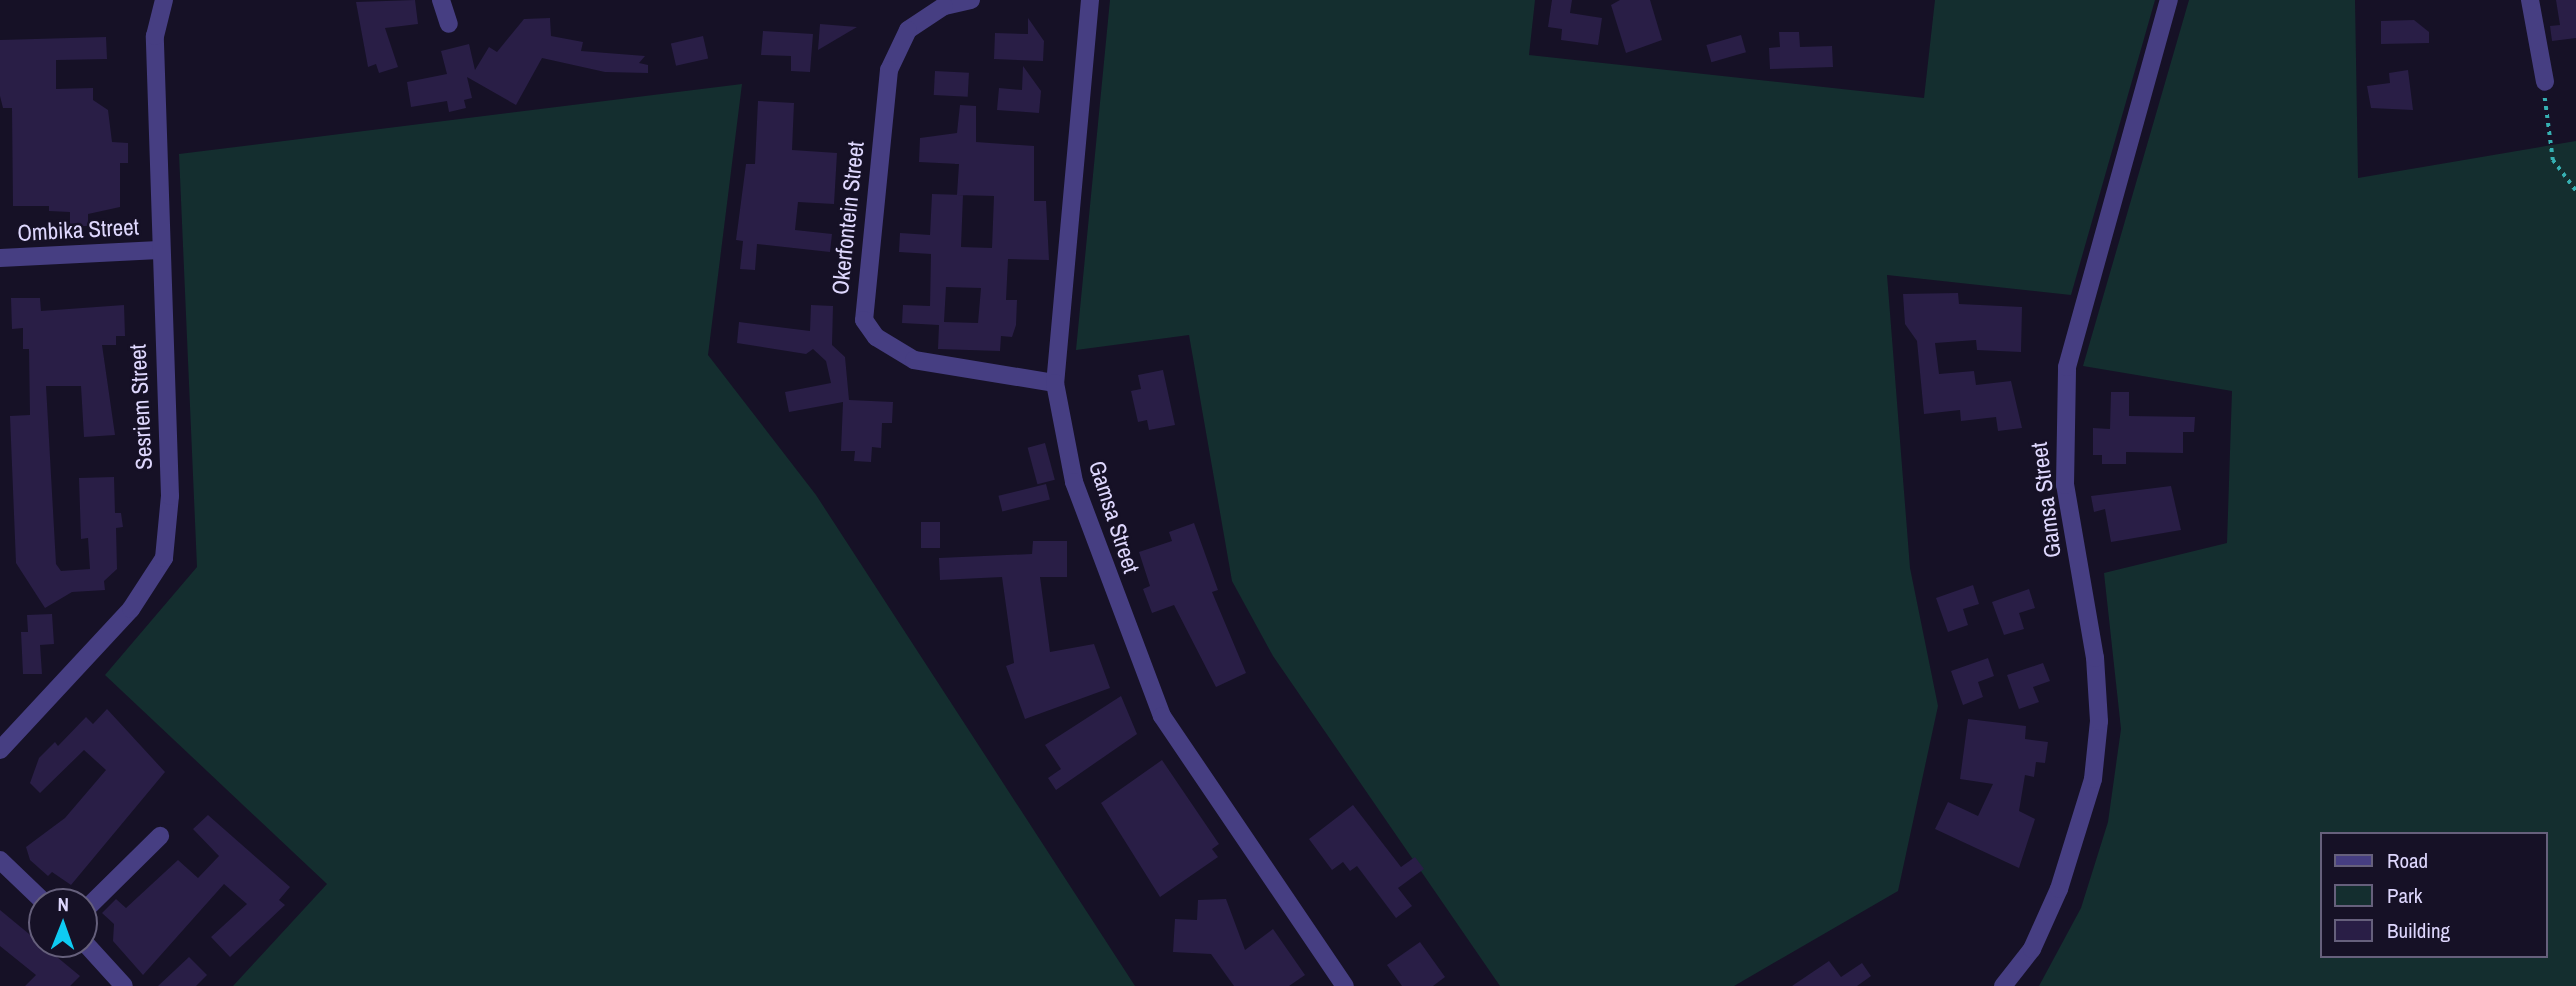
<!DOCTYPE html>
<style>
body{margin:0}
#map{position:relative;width:2576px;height:986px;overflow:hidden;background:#161126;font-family:"Archivo Narrow",sans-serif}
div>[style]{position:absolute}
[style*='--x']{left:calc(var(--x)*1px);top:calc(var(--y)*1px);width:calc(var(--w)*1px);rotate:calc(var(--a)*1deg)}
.green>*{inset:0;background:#142e2f}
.building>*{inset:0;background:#291e46;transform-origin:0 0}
.path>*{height:3.5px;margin-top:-1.75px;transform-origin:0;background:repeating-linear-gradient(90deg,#36b0b2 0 3.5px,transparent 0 8.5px)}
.minor>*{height:18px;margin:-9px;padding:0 9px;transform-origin:9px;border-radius:9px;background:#463e82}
span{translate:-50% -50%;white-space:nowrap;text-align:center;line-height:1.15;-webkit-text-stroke:5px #161126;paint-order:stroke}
.street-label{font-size:23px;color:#ded7fd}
.legend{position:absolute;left:2320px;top:832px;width:228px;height:126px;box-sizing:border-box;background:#161126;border:2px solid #66607c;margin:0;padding:9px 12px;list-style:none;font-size:21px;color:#ded7fd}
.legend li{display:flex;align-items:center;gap:14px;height:35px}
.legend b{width:35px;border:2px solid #66607c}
.north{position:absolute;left:28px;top:888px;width:70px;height:70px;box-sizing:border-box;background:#161126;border:2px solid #66607c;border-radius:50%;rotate:1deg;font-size:19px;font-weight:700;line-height:28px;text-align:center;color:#ded7fd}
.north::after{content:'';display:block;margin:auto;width:24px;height:32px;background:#0ecbf2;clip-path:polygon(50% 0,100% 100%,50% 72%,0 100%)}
</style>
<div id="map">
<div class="green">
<div style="clip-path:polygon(1110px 0,1535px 0,1529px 55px,1924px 98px,1935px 0,2155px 0,2071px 295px,1887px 275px,1910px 568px,1938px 706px,1898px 891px,1734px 986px,1500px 986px,1273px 656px,1232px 581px,1189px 335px,1076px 350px)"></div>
<div style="clip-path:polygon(evenodd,2189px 0,2355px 0,2358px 178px,2576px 141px,2576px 986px,2039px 986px,2081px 908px,2108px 822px,2121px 729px,2104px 573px,2227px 543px,2232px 391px,2083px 366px,2189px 0,2322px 834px,2546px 834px,2546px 956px,2322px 956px,2322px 834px)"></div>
<div style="clip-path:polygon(742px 84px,708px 355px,816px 495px,1135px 986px,233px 986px,327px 884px,105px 675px,197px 567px,179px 154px)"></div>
</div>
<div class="building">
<div style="clip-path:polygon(415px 0,418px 24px,385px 28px,398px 67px,379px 73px,376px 64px,368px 67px,356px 2px)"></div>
<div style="clip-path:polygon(1552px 0,1572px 0,1570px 13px,1602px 18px,1598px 45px,1561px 40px,1562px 29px,1548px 27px)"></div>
<div style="clip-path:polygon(1620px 0,1650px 0,1662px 40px,1626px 53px,1611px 5px)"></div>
<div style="clip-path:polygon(2556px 0,2576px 0,2576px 38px,2552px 41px,2550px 26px,2560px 25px)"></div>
<div style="clip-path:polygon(550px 18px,551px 36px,583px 42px,581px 51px,645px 56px,639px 63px,648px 65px,648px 73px,605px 72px,542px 58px,516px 105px,467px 77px,472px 98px,464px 100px,466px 108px,449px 112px,447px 101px,411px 107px,407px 82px,447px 74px,441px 51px,469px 44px,475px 70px,489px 47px,497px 52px,524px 19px)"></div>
<div style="clip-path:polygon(1028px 18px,1044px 41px,1043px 61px,994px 59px,995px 33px,1028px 34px)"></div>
<div style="clip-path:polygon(2414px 20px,2429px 32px,2429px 43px,2381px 44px,2381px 21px)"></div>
<div style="clip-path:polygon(820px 24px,857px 27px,818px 50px)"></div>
<div style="clip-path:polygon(763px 31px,813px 34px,810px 72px,791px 71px,791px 56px,761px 55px)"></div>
<div style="clip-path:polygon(1779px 32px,1799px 32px,1800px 47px,1832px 46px,1833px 67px,1770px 69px,1769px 48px,1780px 47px)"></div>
<div style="left:1741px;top:35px;width:18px;height:36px;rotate:74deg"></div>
<div style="left:703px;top:36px;width:23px;height:33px;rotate:77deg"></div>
<div style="clip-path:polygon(106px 37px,107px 59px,56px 60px,56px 89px,93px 88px,93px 100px,108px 110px,112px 142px,128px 143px,128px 163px,120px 163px,120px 207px,88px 214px,88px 226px,70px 226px,70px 212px,49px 211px,49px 206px,13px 206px,12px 108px,3px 108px,0 96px,0 40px)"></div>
<div style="clip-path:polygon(1023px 66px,1041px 91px,1039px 113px,997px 110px,999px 88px,1022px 90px)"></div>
<div style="clip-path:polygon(2408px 70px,2413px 110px,2371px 108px,2367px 86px,2390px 83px,2389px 73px)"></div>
<div style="left:935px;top:71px;width:34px;height:24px;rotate:3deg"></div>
<div style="clip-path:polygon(758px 101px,794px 103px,792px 150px,837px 153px,834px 204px,798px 202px,795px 230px,832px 234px,830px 252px,757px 244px,755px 270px,740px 269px,743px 241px,736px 240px,746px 164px,755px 164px)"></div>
<div style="clip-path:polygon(evenodd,960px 105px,976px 106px,976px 142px,1034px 146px,1034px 201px,1046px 201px,1049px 260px,1008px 259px,1006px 300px,1017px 300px,1016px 325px,1012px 337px,1001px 336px,1000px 351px,938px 349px,939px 325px,902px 323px,903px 305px,930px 306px,931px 254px,899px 252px,900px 233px,930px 235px,932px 194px,963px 195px,961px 247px,992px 248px,994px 196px,957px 195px,959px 164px,919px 162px,920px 138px,957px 133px,960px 105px,946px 287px,981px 288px,978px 323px,944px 322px,946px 287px)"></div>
<div style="clip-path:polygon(1958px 293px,1959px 304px,2022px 307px,2021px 352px,1977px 350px,1976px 340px,1935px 343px,1939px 374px,1974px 371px,1976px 385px,2011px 381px,2022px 428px,1998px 431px,1996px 417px,1961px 421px,1960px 410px,1924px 414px,1917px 341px,1905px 324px,1903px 294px)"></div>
<div style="clip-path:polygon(11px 298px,40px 298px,41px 311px,124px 305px,125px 336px,116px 336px,116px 345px,102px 345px,115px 435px,84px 437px,81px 386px,46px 386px,56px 564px,61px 571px,90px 569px,88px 538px,81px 539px,79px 478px,114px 477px,115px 513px,121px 513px,123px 527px,116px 528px,117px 569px,104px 581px,105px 590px,72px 592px,45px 608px,16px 563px,10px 416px,30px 415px,29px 349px,23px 349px,23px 328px,12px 329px)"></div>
<div style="clip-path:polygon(811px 305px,833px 306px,832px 345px,845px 357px,849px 400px,893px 402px,892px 423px,882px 423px,881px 448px,872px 447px,871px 462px,854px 461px,855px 451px,841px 451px,843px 402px,789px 412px,785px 392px,831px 383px,826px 361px,813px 349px,806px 354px,737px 343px,739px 322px,810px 331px)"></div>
<div style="clip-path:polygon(1163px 370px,1175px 425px,1149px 430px,1147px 420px,1138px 422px,1131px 391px,1141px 389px,1138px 375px)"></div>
<div style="clip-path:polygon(2111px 392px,2129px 392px,2129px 416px,2195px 417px,2194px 432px,2183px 432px,2183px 453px,2126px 452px,2126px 464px,2102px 464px,2102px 455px,2093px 455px,2093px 428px,2110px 429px)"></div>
<div style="left:1045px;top:443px;width:38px;height:18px;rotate:75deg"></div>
<div style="left:1046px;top:484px;width:16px;height:49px;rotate:76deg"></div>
<div style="clip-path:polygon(2171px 486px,2181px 530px,2111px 542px,2105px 509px,2094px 512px,2091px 496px)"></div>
<div style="left:940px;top:522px;width:26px;height:19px;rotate:90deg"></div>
<div style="clip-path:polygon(1194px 523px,1218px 590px,1212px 592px,1246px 673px,1216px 687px,1174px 605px,1152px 613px,1143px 589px,1150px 586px,1139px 552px,1172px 541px,1169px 532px)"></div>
<div style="clip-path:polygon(1033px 541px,1067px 541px,1067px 577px,1040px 577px,1050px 652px,1094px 644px,1110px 688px,1025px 719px,1006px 666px,1014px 663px,1002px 577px,940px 580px,939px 558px,1032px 554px)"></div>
<div style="clip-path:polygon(1973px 585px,1979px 604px,1963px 609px,1968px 625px,1948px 632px,1936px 598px)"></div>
<div style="clip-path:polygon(2029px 589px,2035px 608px,2019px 613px,2024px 629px,2004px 635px,1992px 602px)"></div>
<div style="clip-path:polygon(52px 614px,54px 644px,40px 645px,42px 674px,23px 674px,21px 632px,28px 632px,27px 615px)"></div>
<div style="clip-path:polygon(1988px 658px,1994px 676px,1978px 682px,1983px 697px,1963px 705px,1951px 671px)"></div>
<div style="clip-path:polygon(2043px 663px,2050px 681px,2033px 687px,2039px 702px,2019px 709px,2007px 675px)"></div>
<div style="clip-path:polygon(1121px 696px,1137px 734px,1056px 790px,1048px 778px,1061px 769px,1045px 745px)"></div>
<div style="clip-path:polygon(107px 709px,165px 772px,71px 885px,52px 872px,48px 876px,30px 860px,26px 847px,65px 818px,106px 770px,84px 750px,40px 793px,30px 783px,39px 758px,55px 742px,58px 746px,86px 717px,93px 724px)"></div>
<div style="clip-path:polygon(1968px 719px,2026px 726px,2025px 739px,2048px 742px,2045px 763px,2036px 762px,2034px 777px,2025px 775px,2019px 811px,2035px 819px,2019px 868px,1935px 829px,1948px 802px,1978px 816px,1993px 784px,1960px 779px)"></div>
<div style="clip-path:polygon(1162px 760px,1219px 844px,1212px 849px,1218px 857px,1160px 897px,1101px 803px)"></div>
<div style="clip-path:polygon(1353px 805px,1401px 867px,1415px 857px,1424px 869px,1398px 888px,1412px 906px,1396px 918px,1357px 866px,1350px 871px,1343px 862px,1332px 870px,1309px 839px)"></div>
<div style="clip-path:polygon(208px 815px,290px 887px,279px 900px,285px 905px,230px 957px,211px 937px,247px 904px,224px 884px,143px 975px,113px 941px,114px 924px,102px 913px,116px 899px,126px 908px,178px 860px,198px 878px,219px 856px,193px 829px)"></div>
<div style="clip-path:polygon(1226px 899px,1245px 950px,1273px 929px,1305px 975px,1289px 986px,1234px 986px,1211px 954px,1173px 952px,1175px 919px,1197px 920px,1198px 900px)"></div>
<div style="clip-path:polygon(0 910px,80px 976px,70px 986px,25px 986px,36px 975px,0 946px)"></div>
<div style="clip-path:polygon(1420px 942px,1445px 977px,1433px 986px,1402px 986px,1387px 965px)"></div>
<div style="clip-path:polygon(189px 957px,207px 975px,196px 986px,158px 986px)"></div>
<div style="clip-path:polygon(1829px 961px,1841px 977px,1862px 963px,1871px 976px,1857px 986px,1792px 986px)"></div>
</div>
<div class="path">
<div style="--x:2545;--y:98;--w:63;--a:82.6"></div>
<div style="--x:2553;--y:160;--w:38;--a:53"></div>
</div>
<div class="minor">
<div style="--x:441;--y:0;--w:25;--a:72"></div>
<div style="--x:971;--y:0;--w:28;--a:167"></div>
<div style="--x:944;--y:6;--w:43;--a:146.3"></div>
<div style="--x:908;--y:30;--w:44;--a:115.4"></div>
<div style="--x:889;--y:70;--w:251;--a:95.7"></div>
<div style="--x:864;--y:320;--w:21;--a:55"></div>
<div style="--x:876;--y:337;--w:44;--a:31.2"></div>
<div style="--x:914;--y:360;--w:143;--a:9.3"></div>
<div style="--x:1090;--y:0;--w:385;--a:95.2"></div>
<div style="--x:1055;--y:383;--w:101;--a:79.1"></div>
<div style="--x:1074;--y:482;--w:250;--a:69.4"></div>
<div style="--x:1162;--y:716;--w:326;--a:55.9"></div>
<div style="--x:2530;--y:0;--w:83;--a:79.6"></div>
<div style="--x:0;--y:258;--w:159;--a:-2.9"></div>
<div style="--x:0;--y:750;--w:192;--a:-47.1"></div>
<div style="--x:131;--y:609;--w:61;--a:-57.1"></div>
<div style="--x:164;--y:558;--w:62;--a:-84.5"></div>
<div style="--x:170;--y:496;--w:460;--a:-91.9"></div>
<div style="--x:155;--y:36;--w:37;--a:-76"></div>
<div style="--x:0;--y:860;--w:61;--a:43.7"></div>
<div style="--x:84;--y:911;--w:107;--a:-44.6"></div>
<div style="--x:84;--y:942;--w:59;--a:47.7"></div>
<div style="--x:2003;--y:986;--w:47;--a:-51.9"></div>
<div style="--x:2032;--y:949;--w:66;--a:-65.8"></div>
<div style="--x:2059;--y:889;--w:115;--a:-72.8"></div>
<div style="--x:2093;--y:779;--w:58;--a:-84.1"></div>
<div style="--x:2099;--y:721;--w:63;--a:-93.6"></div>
<div style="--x:2095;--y:658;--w:176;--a:-99.8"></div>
<div style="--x:2065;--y:485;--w:118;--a:-89"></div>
<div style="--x:2067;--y:367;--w:381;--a:-74.5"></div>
</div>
<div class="street-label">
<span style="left:848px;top:218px;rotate:-84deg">Okerfontein Street</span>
<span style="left:78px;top:230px;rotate:-3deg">Ombika Street</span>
<span style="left:141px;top:407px;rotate:-93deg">Sesriem Street</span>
<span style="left:2046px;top:500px;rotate:-97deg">Gamsa Street</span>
<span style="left:1114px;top:517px;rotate:72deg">Gamsa Street</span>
</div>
<ul class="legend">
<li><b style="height:9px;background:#463e82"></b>Road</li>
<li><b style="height:19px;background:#142e2f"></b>Park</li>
<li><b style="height:19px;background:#291e46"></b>Building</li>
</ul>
<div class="north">N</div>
</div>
